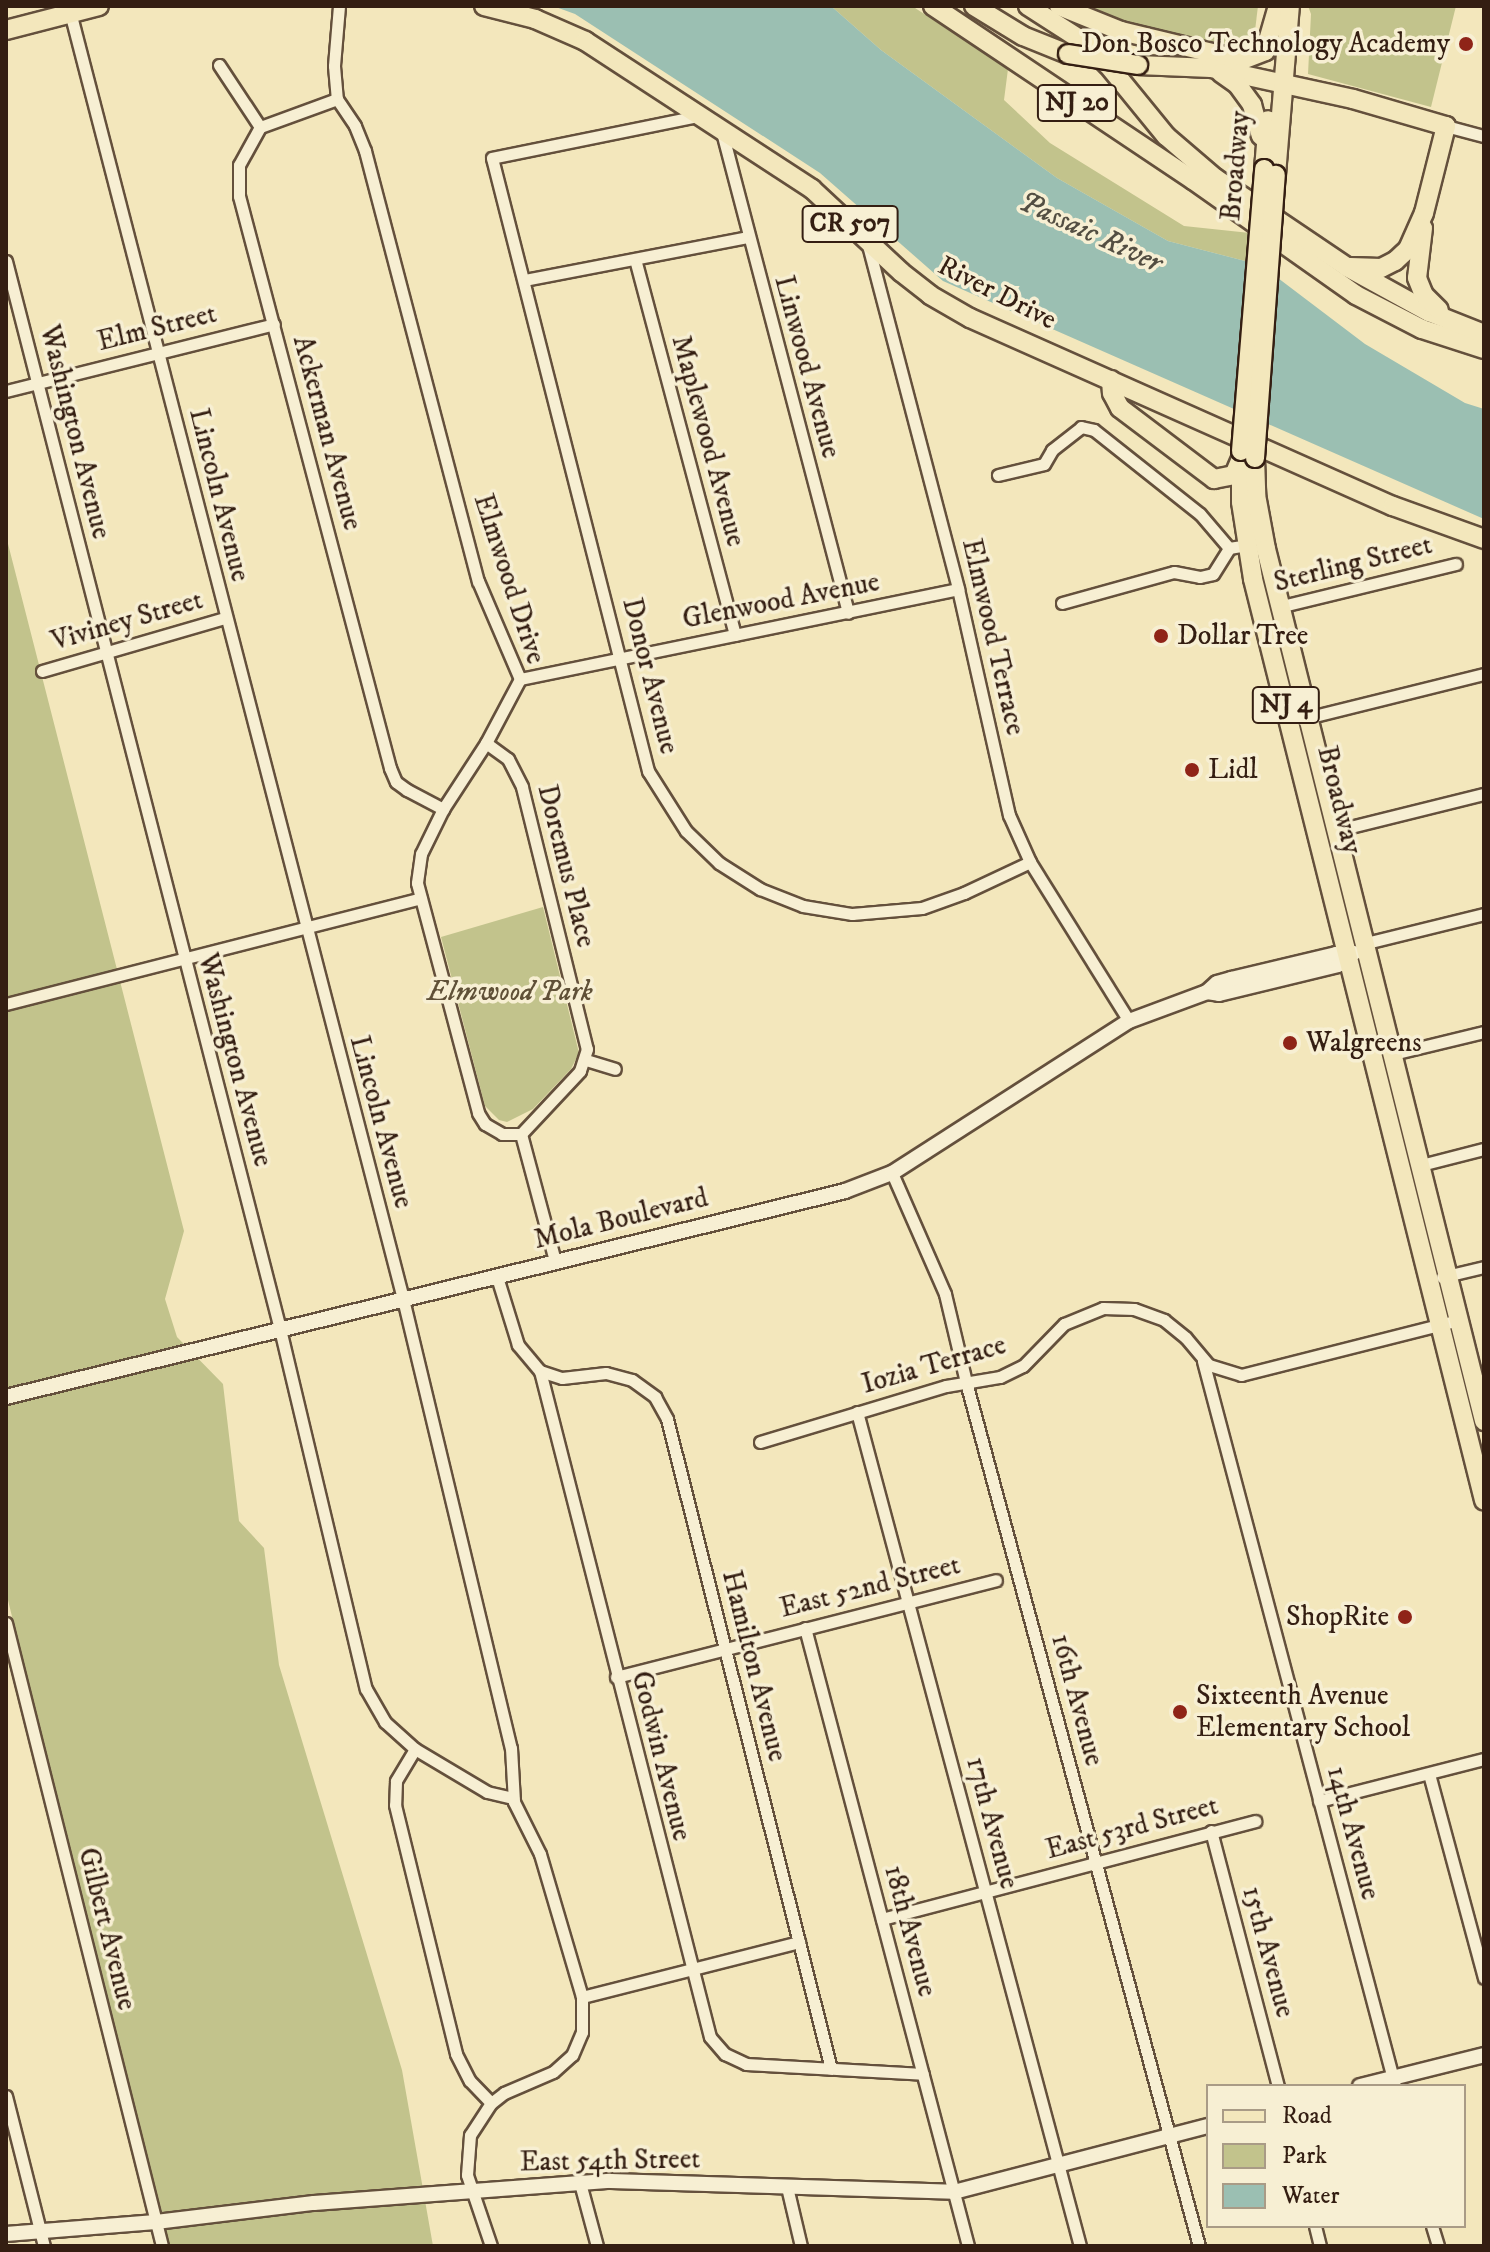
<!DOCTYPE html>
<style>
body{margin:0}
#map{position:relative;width:1490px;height:2252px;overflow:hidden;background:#f3e7bc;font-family:"IM FELL DW Pica",serif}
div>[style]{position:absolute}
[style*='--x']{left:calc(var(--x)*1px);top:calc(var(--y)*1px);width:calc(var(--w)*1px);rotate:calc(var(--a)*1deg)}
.green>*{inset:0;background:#c2c38c}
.water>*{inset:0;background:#9bbfb2}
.roads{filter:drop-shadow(2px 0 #64503c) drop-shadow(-2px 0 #64503c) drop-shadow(0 2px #64503c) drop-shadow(0 -2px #64503c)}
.minor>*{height:11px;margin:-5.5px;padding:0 5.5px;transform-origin:5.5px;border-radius:5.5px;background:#f7efd3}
.tertiary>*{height:14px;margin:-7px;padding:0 7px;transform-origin:7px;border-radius:7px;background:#f7efd3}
.primary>*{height:18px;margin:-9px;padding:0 9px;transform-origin:9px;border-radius:9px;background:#f3e7bc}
.bridges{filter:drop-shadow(2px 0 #341e12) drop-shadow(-2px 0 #341e12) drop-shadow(0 2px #341e12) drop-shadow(0 -2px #341e12)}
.primary-bridge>*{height:18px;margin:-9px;padding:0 9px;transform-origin:9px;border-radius:9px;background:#f3e7bc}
.dots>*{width:22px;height:22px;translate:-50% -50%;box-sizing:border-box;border:4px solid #f7efd3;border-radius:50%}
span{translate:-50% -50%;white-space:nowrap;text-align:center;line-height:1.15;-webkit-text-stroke:7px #f7efd3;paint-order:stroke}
.shield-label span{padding:2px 6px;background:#f7efd3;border:2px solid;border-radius:6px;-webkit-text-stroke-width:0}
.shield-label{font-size:26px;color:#341e12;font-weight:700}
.poi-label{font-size:28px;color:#341e12}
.right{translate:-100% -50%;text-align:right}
.left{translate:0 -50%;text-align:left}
.street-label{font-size:28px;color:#341e12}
.park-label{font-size:28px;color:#5f5037;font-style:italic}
.water-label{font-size:30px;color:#534e42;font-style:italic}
.frame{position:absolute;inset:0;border:8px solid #341e12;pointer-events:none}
.legend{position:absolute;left:1206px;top:2084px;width:260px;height:144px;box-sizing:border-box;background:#f7efd3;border:2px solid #a99b86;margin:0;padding:10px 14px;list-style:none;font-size:24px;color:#341e12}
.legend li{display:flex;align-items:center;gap:16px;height:40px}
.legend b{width:40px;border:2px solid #a99b86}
</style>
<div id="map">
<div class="green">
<div style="clip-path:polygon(831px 6px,912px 6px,1008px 69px,1004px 100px,1050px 143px,1184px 226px,1250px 233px,1249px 262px,1168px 241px,1057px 178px,881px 50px)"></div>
<div style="clip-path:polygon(1069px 6px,1258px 6px,1252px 55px,1133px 28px)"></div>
<div style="clip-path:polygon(1308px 6px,1456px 6px,1431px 107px,1308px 74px,1311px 14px)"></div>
<div style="clip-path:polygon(6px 536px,184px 1231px,165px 1299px,177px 1337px,223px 1384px,239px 1521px,264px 1548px,279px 1665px,402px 2070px,433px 2246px,166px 2246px,6px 1592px)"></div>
<div style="clip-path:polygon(543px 907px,579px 1053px,571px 1069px,533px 1109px,507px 1122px,499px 1120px,485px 1106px,441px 937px)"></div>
</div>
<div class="water">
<div style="clip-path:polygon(553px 6px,831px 6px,881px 50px,1057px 178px,1168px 241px,1249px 262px,1270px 272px,1365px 344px,1465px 403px,1484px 409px,1484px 519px,943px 281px,820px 173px,575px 14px)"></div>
</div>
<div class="roads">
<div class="minor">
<div style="--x:339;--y:6;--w:60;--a:94.8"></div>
<div style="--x:334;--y:66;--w:33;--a:85"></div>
<div style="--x:337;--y:99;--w:32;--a:56"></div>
<div style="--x:355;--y:126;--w:27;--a:68"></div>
<div style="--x:365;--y:151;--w:445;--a:75.3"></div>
<div style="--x:478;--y:581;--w:107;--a:66.8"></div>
<div style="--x:520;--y:679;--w:72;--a:118"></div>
<div style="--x:486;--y:743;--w:79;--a:123.1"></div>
<div style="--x:443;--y:809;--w:50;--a:116.1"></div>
<div style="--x:421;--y:854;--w:29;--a:98"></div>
<div style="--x:417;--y:883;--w:238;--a:75.1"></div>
<div style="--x:478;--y:1113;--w:13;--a:58"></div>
<div style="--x:485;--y:1124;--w:20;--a:30"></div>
<div style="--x:502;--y:1134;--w:19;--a:0"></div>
<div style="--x:521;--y:1134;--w:131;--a:75"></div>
<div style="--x:70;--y:12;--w:1329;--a:75.49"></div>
<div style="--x:403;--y:1299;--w:462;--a:76.5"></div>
<div style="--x:511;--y:1748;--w:54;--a:86.8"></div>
<div style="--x:514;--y:1802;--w:58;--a:63.4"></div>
<div style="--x:540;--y:1854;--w:149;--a:73.6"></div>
<div style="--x:582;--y:1997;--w:35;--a:90"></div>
<div style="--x:582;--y:2032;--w:25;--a:113"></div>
<div style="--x:572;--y:2055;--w:25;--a:138"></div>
<div style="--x:553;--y:2072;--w:53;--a:156.8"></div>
<div style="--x:504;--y:2093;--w:16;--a:142"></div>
<div style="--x:491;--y:2103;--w:38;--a:123"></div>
<div style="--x:470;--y:2135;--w:40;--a:94.3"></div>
<div style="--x:467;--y:2175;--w:75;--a:71.3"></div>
<div style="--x:219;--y:65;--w:74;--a:56.5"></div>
<div style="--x:337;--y:99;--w:82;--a:160"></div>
<div style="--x:260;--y:127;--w:43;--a:118.9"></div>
<div style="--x:239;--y:165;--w:31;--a:90"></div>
<div style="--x:239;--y:196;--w:592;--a:75.21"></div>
<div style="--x:390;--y:768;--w:15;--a:67"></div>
<div style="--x:396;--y:782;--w:14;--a:36"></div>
<div style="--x:407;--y:790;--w:41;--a:27.8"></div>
<div style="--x:698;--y:116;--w:210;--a:168.5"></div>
<div style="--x:492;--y:158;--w:633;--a:75.72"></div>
<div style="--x:648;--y:771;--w:71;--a:57.7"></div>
<div style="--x:686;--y:831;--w:46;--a:44.1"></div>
<div style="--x:719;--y:863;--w:49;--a:32.4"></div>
<div style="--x:760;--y:889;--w:46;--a:21.6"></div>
<div style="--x:803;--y:906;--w:50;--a:9.3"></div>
<div style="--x:852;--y:914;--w:70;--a:-4.9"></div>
<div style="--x:922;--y:908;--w:45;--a:-19.7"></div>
<div style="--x:964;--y:893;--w:73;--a:-25.2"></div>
<div style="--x:1446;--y:126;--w:39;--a:15"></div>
<div style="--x:722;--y:132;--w:497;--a:75.3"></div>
<div style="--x:868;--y:245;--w:356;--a:75.3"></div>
<div style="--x:958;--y:589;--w:232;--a:77.3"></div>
<div style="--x:1009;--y:815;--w:51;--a:65.9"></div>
<div style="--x:1030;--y:862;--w:187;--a:58.1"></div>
<div style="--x:635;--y:259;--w:389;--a:75.1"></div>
<div style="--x:6;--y:261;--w:1103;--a:75.61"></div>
<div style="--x:280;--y:1329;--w:370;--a:76.6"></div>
<div style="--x:366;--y:1689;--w:38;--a:60"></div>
<div style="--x:385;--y:1722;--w:40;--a:42"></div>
<div style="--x:415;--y:1749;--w:84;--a:30.8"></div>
<div style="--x:487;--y:1792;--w:27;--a:13"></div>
<div style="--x:524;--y:280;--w:227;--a:-10.9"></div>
<div style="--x:6;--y:391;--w:276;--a:-14"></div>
<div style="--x:998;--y:475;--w:47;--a:-13.4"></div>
<div style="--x:1044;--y:464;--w:16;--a:-60"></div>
<div style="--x:1052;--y:450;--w:37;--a:-38"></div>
<div style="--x:1081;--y:427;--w:13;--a:13"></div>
<div style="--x:1094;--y:430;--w:135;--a:38.4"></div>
<div style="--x:1200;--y:514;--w:45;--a:49.5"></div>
<div style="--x:1229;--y:548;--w:18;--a:-9"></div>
<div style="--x:1062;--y:603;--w:116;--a:-15.5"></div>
<div style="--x:1174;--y:572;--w:26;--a:11"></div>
<div style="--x:1200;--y:577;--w:13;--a:-13"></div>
<div style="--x:1213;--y:574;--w:31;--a:-58"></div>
<div style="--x:1278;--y:607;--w:183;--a:-13.6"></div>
<div style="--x:42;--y:671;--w:191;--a:-16.2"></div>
<div style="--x:520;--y:679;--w:447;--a:-11.6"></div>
<div style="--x:1302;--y:719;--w:187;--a:-13.9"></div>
<div style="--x:486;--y:743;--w:27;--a:36"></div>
<div style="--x:508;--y:759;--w:31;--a:63"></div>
<div style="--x:522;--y:787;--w:270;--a:76.1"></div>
<div style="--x:587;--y:1049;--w:23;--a:108"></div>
<div style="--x:580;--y:1071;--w:86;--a:133.1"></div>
<div style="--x:1338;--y:830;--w:150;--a:-13.9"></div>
<div style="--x:1366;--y:943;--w:122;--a:-13.8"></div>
<div style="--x:6;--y:1004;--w:428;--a:-14.3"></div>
<div style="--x:1393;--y:1054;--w:94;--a:-13.6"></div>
<div style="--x:586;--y:1060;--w:30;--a:17"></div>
<div style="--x:1421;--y:1165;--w:65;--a:-14.3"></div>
<div style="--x:892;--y:1173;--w:132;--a:66.3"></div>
<div style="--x:945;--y:1294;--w:90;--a:76.6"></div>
<div style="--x:966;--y:1382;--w:895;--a:74.91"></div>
<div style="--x:497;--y:1277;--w:71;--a:72.8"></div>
<div style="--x:518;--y:1345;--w:34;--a:50"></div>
<div style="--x:540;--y:1371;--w:687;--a:75.68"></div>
<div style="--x:710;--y:2037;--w:23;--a:49"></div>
<div style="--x:725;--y:2054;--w:23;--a:25"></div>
<div style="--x:746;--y:2064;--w:177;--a:3.2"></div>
<div style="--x:1442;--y:1277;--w:43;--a:-13.4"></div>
<div style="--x:1203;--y:1361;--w:750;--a:75.17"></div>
<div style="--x:540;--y:1371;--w:23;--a:18"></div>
<div style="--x:562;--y:1378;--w:44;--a:-6.5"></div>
<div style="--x:606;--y:1373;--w:27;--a:15"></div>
<div style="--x:632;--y:1380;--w:29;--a:36"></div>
<div style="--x:655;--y:1397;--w:25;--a:61"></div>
<div style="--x:667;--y:1419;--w:670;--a:75.84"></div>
<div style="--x:857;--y:1412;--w:863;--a:75.03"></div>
<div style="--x:760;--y:1442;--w:194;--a:-16.8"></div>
<div style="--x:946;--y:1386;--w:55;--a:-9.5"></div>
<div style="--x:1000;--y:1377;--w:25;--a:-26"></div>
<div style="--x:1023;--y:1366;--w:59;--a:-45.7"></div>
<div style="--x:1064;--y:1324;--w:42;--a:-22.3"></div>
<div style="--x:1103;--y:1308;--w:31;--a:2"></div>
<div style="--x:1134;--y:1309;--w:32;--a:20"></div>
<div style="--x:1164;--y:1320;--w:28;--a:39"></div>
<div style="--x:1186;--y:1338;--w:35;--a:50"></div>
<div style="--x:1209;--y:1365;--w:34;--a:17"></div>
<div style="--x:1241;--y:1375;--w:225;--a:-14.2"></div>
<div style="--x:6;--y:1623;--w:642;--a:75.94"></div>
<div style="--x:805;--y:1628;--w:639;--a:75.22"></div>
<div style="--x:616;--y:1677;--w:392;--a:-14.3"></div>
<div style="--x:415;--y:1749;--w:37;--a:121"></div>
<div style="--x:396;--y:1781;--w:24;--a:92"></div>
<div style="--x:395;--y:1805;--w:256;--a:76.2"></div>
<div style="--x:456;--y:2054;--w:30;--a:63"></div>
<div style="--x:470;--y:2081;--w:30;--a:46"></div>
<div style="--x:1429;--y:1774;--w:211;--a:74.9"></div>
<div style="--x:1319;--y:1801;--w:170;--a:-14.3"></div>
<div style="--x:1211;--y:1831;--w:264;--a:75.3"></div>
<div style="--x:882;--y:1919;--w:386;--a:-14.7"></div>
<div style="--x:582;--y:1997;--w:224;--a:-14.2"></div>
<div style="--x:6;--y:2096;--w:155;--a:75.8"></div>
<div style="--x:580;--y:2183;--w:65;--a:74.9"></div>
<div style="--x:787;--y:2187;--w:61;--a:76.7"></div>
<div style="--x:1315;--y:2226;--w:21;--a:76"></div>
<div style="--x:1432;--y:2226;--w:21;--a:73"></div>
</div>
<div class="tertiary">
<div style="--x:1207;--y:992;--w:12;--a:9"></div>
<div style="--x:1219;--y:994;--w:122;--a:-13.7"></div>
<div style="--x:1338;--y:965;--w:20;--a:-37"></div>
<div style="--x:6;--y:1397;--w:864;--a:-13.79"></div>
<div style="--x:845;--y:1191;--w:50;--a:-21"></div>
<div style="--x:892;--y:1173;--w:282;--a:-32.7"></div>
<div style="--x:1129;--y:1021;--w:83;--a:-20.4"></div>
<div style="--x:1207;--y:992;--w:13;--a:-42"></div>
<div style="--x:1217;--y:983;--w:15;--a:-16"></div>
<div style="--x:1231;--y:979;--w:108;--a:-13.4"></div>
<div style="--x:1336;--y:954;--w:14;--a:12"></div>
<div style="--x:1360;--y:2086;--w:128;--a:-14"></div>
<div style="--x:6;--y:2234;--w:150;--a:-4.6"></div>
<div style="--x:156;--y:2222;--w:159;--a:-6.9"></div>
<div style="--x:314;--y:2203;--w:297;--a:-4.3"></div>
<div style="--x:610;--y:2181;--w:344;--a:1.8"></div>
<div style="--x:954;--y:2192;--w:262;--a:-14.6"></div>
</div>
<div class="primary">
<div style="--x:484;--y:6;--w:53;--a:14.3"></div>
<div style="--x:535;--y:19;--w:55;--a:23.7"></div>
<div style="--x:585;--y:41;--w:271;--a:33.1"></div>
<div style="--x:812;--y:189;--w:122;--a:43"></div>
<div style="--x:901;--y:272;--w:37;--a:38"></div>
<div style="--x:930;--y:295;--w:46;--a:29.9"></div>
<div style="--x:970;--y:318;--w:463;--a:24"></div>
<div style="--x:1393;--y:506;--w:97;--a:19.9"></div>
<div style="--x:933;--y:6;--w:313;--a:33.8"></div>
<div style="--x:1193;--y:180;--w:199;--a:35.2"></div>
<div style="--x:1356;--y:295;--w:74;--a:27.3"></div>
<div style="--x:1422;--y:329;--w:65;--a:17.9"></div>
<div style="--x:974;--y:6;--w:57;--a:31.5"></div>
<div style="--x:1023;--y:36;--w:48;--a:21.8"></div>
<div style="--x:1028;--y:6;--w:67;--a:32.7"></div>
<div style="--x:1084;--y:42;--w:33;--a:44"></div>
<div style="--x:1108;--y:65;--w:92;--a:50.8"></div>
<div style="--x:1166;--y:136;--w:65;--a:40.6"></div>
<div style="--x:1215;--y:178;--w:159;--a:34"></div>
<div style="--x:1347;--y:267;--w:94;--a:28.8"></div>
<div style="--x:1429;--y:312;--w:59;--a:21.8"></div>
<div style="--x:1059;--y:6;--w:67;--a:22"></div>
<div style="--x:1121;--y:31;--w:124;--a:13.5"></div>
<div style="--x:1242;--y:60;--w:25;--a:-21"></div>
<div style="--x:1265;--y:51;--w:47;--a:-73.9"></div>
<div style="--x:6;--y:30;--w:96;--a:-14.5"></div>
<div style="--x:1138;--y:65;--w:73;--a:2.4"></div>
<div style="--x:1211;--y:68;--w:145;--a:12.3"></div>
<div style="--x:1353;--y:99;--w:97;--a:16.2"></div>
<div style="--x:1446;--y:126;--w:90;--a:104.2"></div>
<div style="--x:1424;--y:213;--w:39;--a:114"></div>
<div style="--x:1408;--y:249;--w:18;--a:137"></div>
<div style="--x:1395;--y:261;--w:16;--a:153"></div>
<div style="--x:1381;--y:268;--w:31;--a:-178"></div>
<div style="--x:1221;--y:73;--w:19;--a:35"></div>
<div style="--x:1237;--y:84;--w:26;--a:54"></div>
<div style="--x:1252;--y:105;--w:32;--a:74"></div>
<div style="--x:1264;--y:169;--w:49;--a:-85.3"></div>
<div style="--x:1276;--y:175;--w:170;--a:-85.3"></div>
<div style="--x:1423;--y:228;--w:50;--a:96.8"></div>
<div style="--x:1417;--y:278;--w:18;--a:68"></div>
<div style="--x:1424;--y:295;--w:21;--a:45"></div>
<div style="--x:1111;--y:380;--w:13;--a:86"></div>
<div style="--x:1112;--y:393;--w:17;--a:62"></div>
<div style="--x:1120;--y:408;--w:118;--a:37.1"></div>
<div style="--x:1214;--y:479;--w:20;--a:-11"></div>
<div style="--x:1234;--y:475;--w:15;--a:-67"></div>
<div style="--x:1241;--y:451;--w:51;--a:90"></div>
<div style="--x:1241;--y:502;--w:78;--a:81.1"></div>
<div style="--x:1253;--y:579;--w:950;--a:75.92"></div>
<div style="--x:1255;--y:458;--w:37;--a:88"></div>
<div style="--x:1256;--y:495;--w:55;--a:79.5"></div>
<div style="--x:1266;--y:549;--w:899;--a:75.96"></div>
</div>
</div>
<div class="bridges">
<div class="primary-bridge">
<div style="--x:1068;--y:54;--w:71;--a:8.9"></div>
<div style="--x:1241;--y:451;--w:283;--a:-85.3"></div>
<div style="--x:1255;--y:458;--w:284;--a:-85.8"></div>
</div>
</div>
<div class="dots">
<div style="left:1466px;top:44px;background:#8f2418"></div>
<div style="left:1161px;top:636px;background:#8f2418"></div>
<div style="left:1192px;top:770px;background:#8f2418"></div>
<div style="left:1290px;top:1043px;background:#8f2418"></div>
<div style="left:1405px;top:1617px;background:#8f2418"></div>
<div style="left:1180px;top:1712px;background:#8f2418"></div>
</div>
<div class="shield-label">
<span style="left:1077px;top:103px">NJ 20</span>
<span style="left:850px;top:224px">CR 507</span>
<span style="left:1286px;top:705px">NJ 4</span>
</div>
<div class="poi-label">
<span class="right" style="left:1450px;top:44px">Don Bosco Technology Academy</span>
<span class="left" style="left:1177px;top:636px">Dollar Tree</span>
<span class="left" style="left:1208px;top:770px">Lidl</span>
<span class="left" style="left:1306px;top:1043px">Walgreens</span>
<span class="right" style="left:1389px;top:1617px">ShopRite</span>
<span class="left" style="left:1196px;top:1712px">Sixteenth Avenue<br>Elementary School</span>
</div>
<div class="street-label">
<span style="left:1236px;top:166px;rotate:-85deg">Broadway</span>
<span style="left:997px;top:293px;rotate:27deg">River Drive</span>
<span style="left:157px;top:328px;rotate:-14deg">Elm Street</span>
<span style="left:807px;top:367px;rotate:75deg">Linwood Avenue</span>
<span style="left:75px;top:432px;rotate:76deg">Washington Avenue</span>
<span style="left:327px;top:433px;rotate:75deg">Ackerman Avenue</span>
<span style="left:708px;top:441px;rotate:75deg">Maplewood Avenue</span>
<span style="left:219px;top:495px;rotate:76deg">Lincoln Avenue</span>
<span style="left:1353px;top:564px;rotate:-14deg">Sterling Street</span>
<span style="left:509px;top:579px;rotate:72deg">Elmwood Drive</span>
<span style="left:781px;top:601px;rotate:-11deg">Glenwood Avenue</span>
<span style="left:127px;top:621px;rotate:-16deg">Viviney Street</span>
<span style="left:993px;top:637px;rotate:77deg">Elmwood Terrace</span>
<span style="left:650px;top:676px;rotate:76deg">Donor Avenue</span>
<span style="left:1339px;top:800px;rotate:76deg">Broadway</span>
<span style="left:566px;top:866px;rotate:76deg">Doremus Place</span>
<span style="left:235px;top:1060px;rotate:75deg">Washington Avenue</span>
<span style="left:381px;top:1122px;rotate:75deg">Lincoln Avenue</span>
<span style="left:621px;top:1219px;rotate:-14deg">Mola Boulevard</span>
<span style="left:934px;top:1365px;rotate:-16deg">Iozia Terrace</span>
<span style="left:870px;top:1587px;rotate:-14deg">East 52nd Street</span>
<span style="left:754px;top:1666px;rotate:76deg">Hamilton Avenue</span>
<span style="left:1077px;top:1700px;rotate:75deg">16th Avenue</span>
<span style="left:661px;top:1756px;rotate:76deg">Godwin Avenue</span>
<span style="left:992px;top:1823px;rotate:75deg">17th Avenue</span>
<span style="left:1132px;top:1828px;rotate:-15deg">East 53rd Street</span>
<span style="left:1353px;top:1833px;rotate:75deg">14th Avenue</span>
<span style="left:107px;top:1929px;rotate:76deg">Gilbert Avenue</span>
<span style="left:910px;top:1931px;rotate:75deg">18th Avenue</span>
<span style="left:1268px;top:1952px;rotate:75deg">15th Avenue</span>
<span style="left:610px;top:2161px;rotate:-1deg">East 54th Street</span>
</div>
<div class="park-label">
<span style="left:510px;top:992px">Elmwood Park</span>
</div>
<div class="water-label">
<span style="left:1090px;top:233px;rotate:25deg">Passaic River</span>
</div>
<div class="frame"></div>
<ul class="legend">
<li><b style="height:10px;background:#f3e7bc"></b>Road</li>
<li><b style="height:22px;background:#c2c38c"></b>Park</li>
<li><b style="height:22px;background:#9bbfb2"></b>Water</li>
</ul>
</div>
